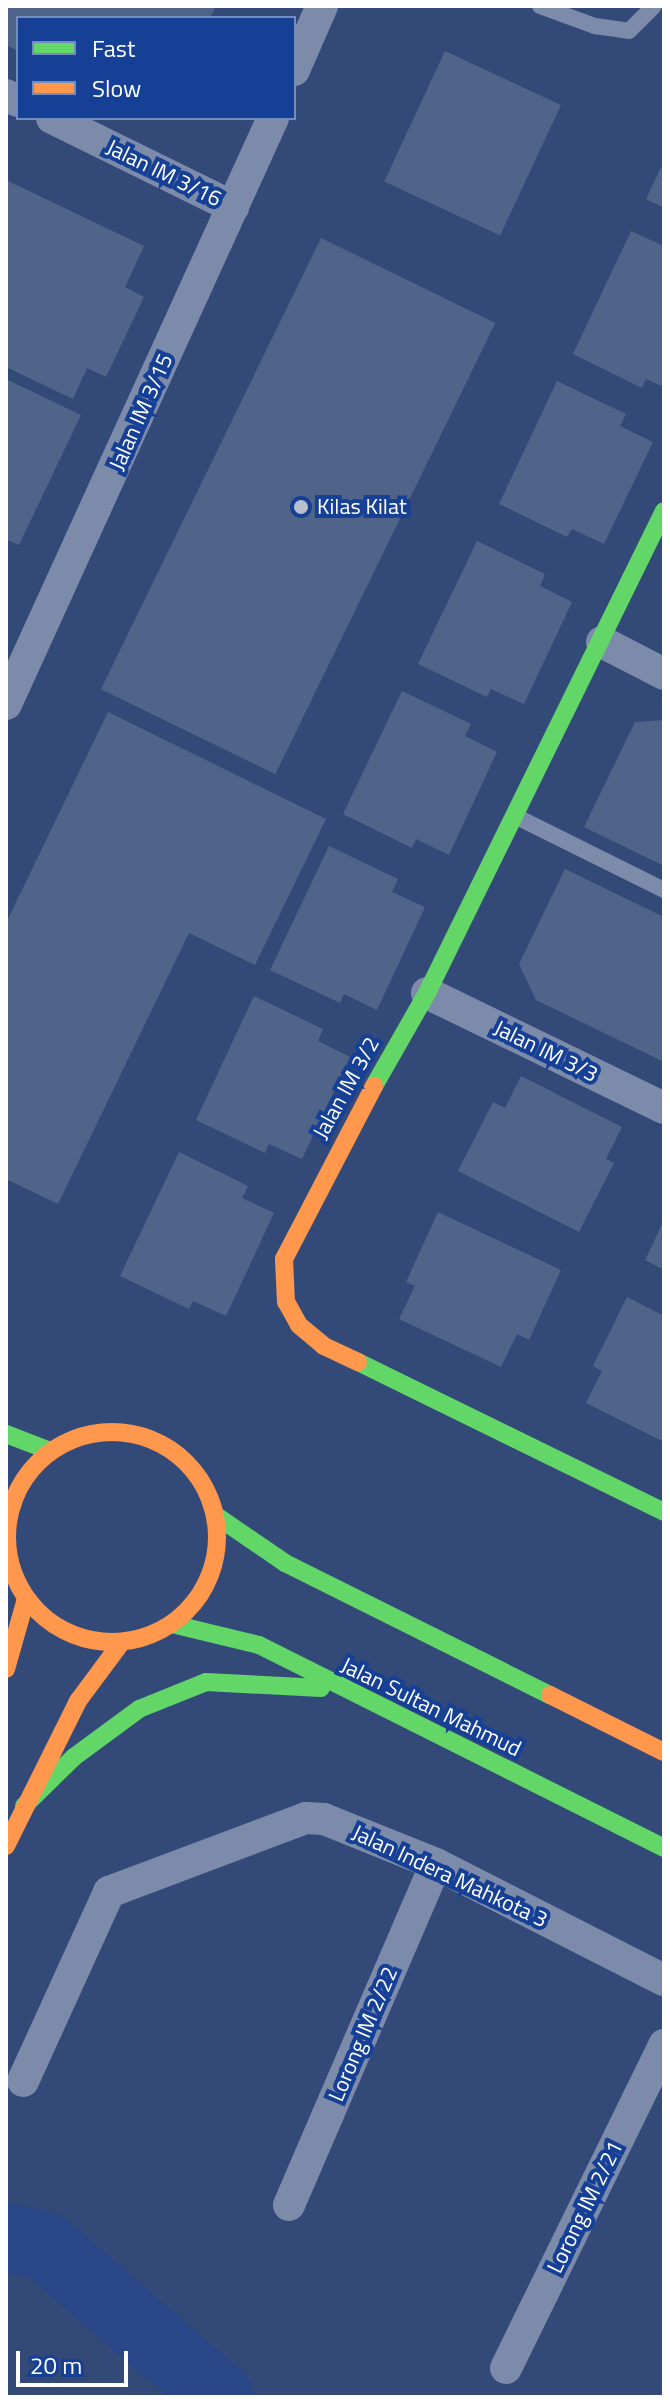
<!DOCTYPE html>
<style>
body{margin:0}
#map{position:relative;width:670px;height:2403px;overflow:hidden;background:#334a79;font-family:"Titillium Web",sans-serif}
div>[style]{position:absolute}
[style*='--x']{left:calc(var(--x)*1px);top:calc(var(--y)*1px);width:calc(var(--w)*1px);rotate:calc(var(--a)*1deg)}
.river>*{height:68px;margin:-34px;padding:0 34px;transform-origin:34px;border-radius:34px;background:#2a4787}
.building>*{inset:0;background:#506388;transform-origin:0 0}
.lane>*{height:16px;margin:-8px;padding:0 8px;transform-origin:8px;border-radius:8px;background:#7d8bab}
.street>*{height:32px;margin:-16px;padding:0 16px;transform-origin:16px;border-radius:16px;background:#7d8bab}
.fast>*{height:18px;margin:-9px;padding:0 9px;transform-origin:9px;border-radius:9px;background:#63d668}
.slow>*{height:18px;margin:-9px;padding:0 9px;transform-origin:9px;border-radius:9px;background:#ff974d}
.slow>.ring{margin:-9px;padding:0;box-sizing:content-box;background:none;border:18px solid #ff974d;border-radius:50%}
.dots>*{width:22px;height:22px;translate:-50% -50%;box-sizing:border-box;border:4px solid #164096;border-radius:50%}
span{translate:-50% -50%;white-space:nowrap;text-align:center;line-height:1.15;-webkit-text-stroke:8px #164096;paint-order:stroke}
.street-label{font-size:22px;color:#fff}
.poi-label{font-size:22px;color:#fff}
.left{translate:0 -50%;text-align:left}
.frame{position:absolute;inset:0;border:8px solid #fff;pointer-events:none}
.legend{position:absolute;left:16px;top:16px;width:280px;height:104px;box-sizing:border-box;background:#164096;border:2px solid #738cc0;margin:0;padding:10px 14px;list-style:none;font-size:24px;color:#fff}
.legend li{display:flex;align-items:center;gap:16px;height:40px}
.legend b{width:40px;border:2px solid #738cc0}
.scale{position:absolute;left:16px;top:2351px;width:112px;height:36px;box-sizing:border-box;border:4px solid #fff;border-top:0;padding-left:10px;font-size:24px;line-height:28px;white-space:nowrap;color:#fff;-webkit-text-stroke:6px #164096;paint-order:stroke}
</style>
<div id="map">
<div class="river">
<div style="--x:6;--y:2237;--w:40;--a:13"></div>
<div style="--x:45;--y:2246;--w:231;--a:40.8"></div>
</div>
<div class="building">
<div style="clip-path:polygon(6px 6px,216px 6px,210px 18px,18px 18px,18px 51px,6px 45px)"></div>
<div style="left:445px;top:51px;width:128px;height:144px;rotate:25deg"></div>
<div style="clip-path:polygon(664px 161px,664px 208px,646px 199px)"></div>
<div style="clip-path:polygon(6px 180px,144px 246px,125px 287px,144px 297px,106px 377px,87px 368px,73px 399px,6px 367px)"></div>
<div style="clip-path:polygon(631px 231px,664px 246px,664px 387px,646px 379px,642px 388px,573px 354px)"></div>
<div style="left:321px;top:238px;width:194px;height:502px;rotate:26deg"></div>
<div style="clip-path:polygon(6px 379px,81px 415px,19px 545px,6px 539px)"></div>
<div style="clip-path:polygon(557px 381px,626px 414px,620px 426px,653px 442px,604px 544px,572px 529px,567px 537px,499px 504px)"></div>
<div style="clip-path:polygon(477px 541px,545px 574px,540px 586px,572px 602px,524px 704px,491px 689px,487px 697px,418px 664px)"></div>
<div style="clip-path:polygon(402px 691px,471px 724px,465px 736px,497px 752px,449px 855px,416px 839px,412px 848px,343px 814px)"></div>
<div style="clip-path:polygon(108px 712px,326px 819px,255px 965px,189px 933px,58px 1204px,6px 1179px,6px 923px)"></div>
<div style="clip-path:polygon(664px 720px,664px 866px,584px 827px,635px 722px)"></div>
<div style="clip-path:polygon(329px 846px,398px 879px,392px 892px,425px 907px,377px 1010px,344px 994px,340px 1003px,270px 970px)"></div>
<div style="clip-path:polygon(565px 869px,664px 917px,664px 1062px,536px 1000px,519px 964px)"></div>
<div style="clip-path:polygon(254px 996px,323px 1029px,318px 1041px,350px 1057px,302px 1159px,269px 1144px,265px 1153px,196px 1120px)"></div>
<div style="clip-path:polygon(521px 1076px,622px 1127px,606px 1159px,614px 1163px,579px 1232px,458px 1171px,493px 1102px,505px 1108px)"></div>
<div style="clip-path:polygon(179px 1152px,248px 1186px,242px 1198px,274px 1213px,226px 1316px,193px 1301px,189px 1309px,120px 1276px)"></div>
<div style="clip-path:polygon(438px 1212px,561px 1270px,529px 1340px,517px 1334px,501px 1367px,399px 1319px,415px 1286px,406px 1282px)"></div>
<div style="clip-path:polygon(664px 1220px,664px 1270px,645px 1260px)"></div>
<div style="clip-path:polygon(627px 1297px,664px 1316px,664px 1442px,586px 1403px,602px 1371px,593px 1366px)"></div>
</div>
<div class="lane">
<div style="--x:540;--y:6;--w:59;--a:20"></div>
<div style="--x:595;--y:26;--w:34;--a:8"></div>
<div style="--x:629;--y:31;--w:35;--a:-45"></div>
<div style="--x:515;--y:816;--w:166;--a:26.4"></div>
</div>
<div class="street">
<div style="--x:294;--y:70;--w:70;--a:-66.4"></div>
<div style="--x:6;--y:95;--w:13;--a:27"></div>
<div style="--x:52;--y:118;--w:202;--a:26.2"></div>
<div style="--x:602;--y:642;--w:70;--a:27.3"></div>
<div style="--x:6;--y:704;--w:644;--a:-65.5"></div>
<div style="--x:427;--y:993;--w:263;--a:25.9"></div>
<div style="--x:23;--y:2081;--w:208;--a:-65.5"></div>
<div style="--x:109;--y:1892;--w:210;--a:-20.6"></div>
<div style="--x:306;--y:1818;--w:18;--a:3"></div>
<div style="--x:324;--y:1819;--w:121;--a:21.9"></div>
<div style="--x:436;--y:1864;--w:256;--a:27"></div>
<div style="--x:289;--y:2205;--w:371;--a:-66.7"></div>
<div style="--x:506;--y:2368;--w:360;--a:-63.9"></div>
</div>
<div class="fast">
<div style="--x:374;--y:1086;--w:107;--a:-60.3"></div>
<div style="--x:427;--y:993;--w:537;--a:-63.82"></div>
<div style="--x:358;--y:1362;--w:341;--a:26.1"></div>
<div style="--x:6;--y:1434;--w:47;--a:21.1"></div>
<div style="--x:215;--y:1515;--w:85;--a:34.4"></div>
<div style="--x:285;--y:1563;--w:296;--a:26.5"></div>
<div style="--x:172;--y:1624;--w:89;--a:13.6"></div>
<div style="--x:259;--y:1645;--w:453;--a:26.6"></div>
<div style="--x:24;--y:1806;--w:70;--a:-44.4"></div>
<div style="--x:74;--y:1757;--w:81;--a:-36.4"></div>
<div style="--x:139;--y:1709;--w:72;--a:-21.9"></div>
<div style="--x:206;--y:1682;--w:115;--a:3"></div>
</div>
<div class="slow">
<div style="--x:358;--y:1362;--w:38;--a:-155"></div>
<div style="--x:324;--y:1346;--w:33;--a:-140"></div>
<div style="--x:299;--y:1325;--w:26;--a:-119"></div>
<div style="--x:286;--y:1302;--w:43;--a:-92.7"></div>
<div style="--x:284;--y:1259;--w:195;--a:-62.5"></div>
<div class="ring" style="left:7px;top:1432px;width:192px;height:192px"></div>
<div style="--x:6;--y:1669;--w:73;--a:-74.1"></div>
<div style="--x:550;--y:1695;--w:127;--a:26.6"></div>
<div style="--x:6;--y:1846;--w:162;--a:-63.6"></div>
<div style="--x:78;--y:1701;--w:72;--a:-53.4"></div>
</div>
<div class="dots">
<div style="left:301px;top:507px;background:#b8c0d0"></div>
</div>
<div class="street-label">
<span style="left:164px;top:173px;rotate:26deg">Jalan IM 3/16</span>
<span style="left:141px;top:412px;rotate:-66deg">Jalan IM 3/15</span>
<span style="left:546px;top:1051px;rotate:26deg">Jalan IM 3/3</span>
<span style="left:346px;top:1088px;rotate:-61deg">Jalan IM 3/2</span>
<span style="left:431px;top:1707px;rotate:26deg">Jalan Sultan Mahmud</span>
<span style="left:450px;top:1876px;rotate:25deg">Jalan Indera Mahkota 3</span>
<span style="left:363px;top:2034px;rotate:-67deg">Lorong IM 2/22</span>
<span style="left:585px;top:2207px;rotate:-64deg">Lorong IM 2/21</span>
</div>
<div class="poi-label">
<span class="left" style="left:317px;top:507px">Kilas Kilat</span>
</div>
<div class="frame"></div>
<ul class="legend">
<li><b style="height:10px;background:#63d668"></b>Fast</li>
<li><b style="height:10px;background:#ff974d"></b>Slow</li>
</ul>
<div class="scale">20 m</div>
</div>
